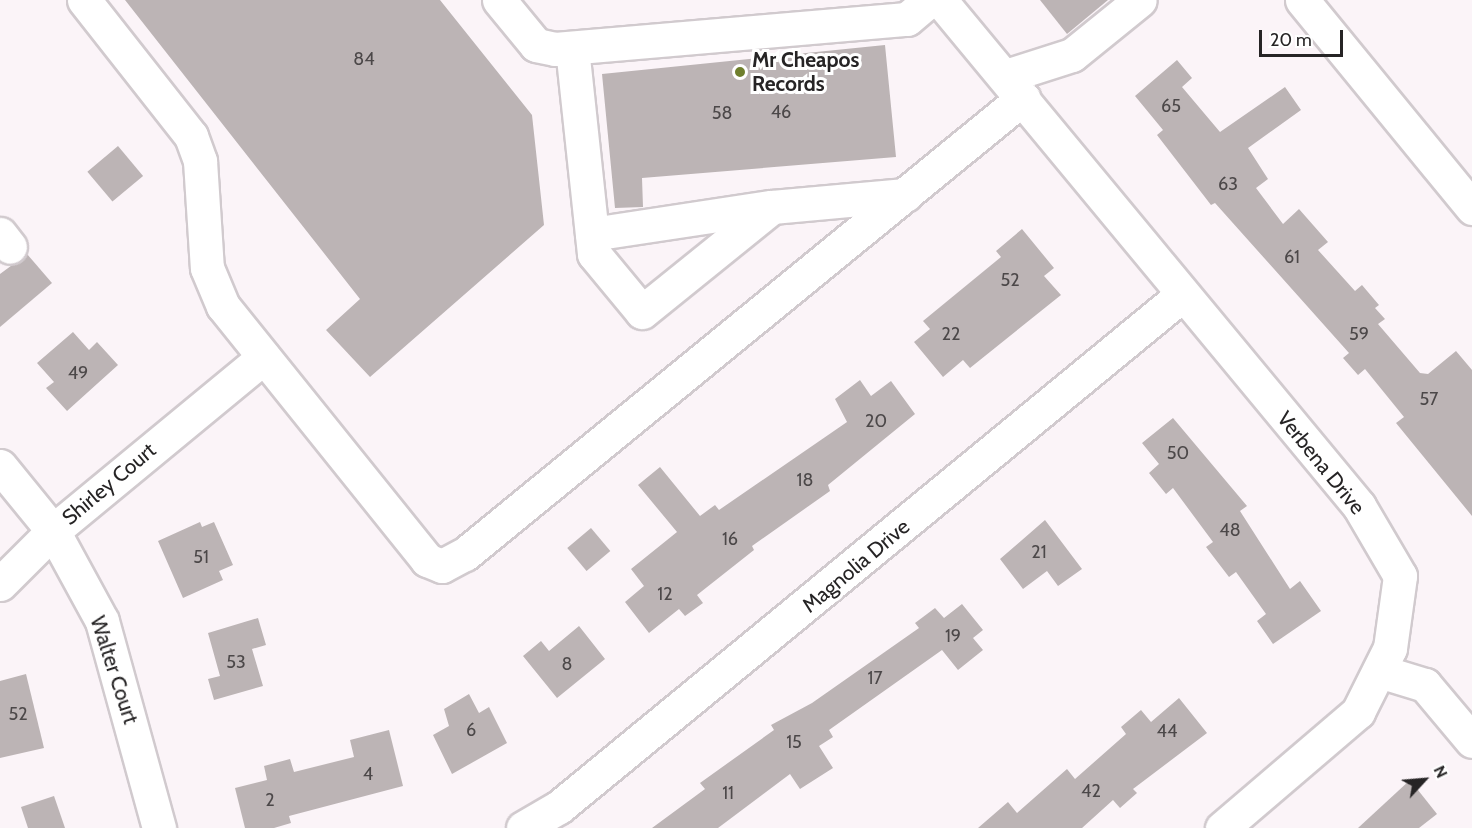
<!DOCTYPE html>
<style>
body{margin:0}
#map{position:relative;width:1472px;height:828px;overflow:hidden;background:#fbf4f8;font-family:Cabin,sans-serif}
div>[style]{position:absolute}
[style*='--x']{left:calc(var(--x)*1px);top:calc(var(--y)*1px);width:calc(var(--w)*1px);rotate:calc(var(--a)*1deg)}
.building>*{inset:0;background:#bcb4b5;transform-origin:0 0}
.roads{filter:drop-shadow(2px 0 #d1cace) drop-shadow(-2px 0 #d1cace) drop-shadow(0 2px #d1cace) drop-shadow(0 -2px #d1cace)}
.minor>*{height:33px;margin:-16.5px;padding:0 16.5px;transform-origin:16.5px;border-radius:16.5px;background:#fff}
.major>*{height:33px;margin:-16.5px;padding:0 16.5px;transform-origin:16.5px;border-radius:16.5px;background:#fff}
.dots>*{width:16px;height:16px;translate:-50% -50%;box-sizing:border-box;border:3px solid #fff;border-radius:50%}
span{translate:-50% -50%;white-space:nowrap;text-align:center;line-height:1.15;-webkit-text-stroke:6px #fff;paint-order:stroke}
.number-label{font-size:18px;color:#4c4849}
.number-label span{-webkit-text-stroke-width:0}
.poi-label{font-size:21px;color:#262425;font-weight:700}
.left{translate:0 -50%;text-align:left}
.street-label{font-size:21px;color:#262425}
.north{position:absolute;left:1394px;top:750px;width:60px;height:60px;-webkit-text-stroke:4px #fff;paint-order:stroke;rotate:64deg;font-size:16px;font-weight:700;line-height:24px;text-align:center;color:#262425}
.north::after{content:'';display:block;margin:auto;width:21px;height:27px;background:#262425;clip-path:polygon(50% 0,100% 100%,50% 72%,0 100%)}
.scale{position:absolute;left:1259px;top:30px;width:84px;height:27px;box-sizing:border-box;border:3px solid #262425;border-top:0;padding-left:8px;font-size:18px;line-height:21px;white-space:nowrap;color:#262425;-webkit-text-stroke:4px #fff;paint-order:stroke}
</style>
<div id="map">
<div class="building">
<div style="clip-path:polygon(125px 0,440px 0,532px 115px,544px 225px,370px 377px,326px 330px,360px 299px)"></div>
<div style="clip-path:polygon(1040px 0,1108px 0,1067px 34px)"></div>
<div style="clip-path:polygon(885px 45px,896px 157px,642px 178px,643px 207px,615px 208px,602px 74px)"></div>
<div style="clip-path:polygon(1177px 60px,1192px 78px,1182px 87px,1220px 132px,1285px 87px,1301px 110px,1248px 148px,1268px 179px,1256px 188px,1283px 224px,1299px 209px,1328px 242px,1318px 250px,1355px 291px,1362px 285px,1379px 305px,1375px 308px,1385px 319px,1378px 324px,1420px 373px,1428px 374px,1456px 351px,1472px 370px,1472px 516px,1396px 423px,1404px 417px,1365px 369px,1358px 375px,1343px 358px,1349px 353px,1215px 203px,1211px 205px,1157px 135px,1163px 130px,1135px 96px)"></div>
<div style="left:118px;top:146px;width:39px;height:40px;rotate:50deg"></div>
<div style="clip-path:polygon(1022px 229px,1054px 268px,1044px 276px,1061px 295px,970px 368px,963px 360px,943px 377px,914px 342px,930px 329px,923px 321px,1001px 257px,996px 251px)"></div>
<div style="clip-path:polygon(27px 254px,52px 283px,0 327px,0 274px)"></div>
<div style="clip-path:polygon(73px 332px,89px 350px,97px 342px,118px 365px,67px 411px,46px 388px,54px 382px,37px 363px)"></div>
<div style="clip-path:polygon(860px 380px,871px 396px,891px 381px,915px 414px,828px 485px,830px 491px,752px 546px,754px 550px,697px 595px,703px 603px,685px 616px,679px 609px,649px 633px,625px 602px,644px 586px,631px 569px,677px 532px,638px 485px,660px 467px,700px 516px,715px 505px,719px 510px,847px 422px,835px 399px)"></div>
<div style="clip-path:polygon(1173px 418px,1247px 506px,1240px 511px,1290px 589px,1300px 581px,1321px 611px,1273px 644px,1257px 621px,1266px 614px,1236px 572px,1229px 577px,1206px 547px,1213px 542px,1173px 488px,1166px 494px,1149px 473px,1159px 464px,1142px 443px)"></div>
<div style="clip-path:polygon(1045px 520px,1082px 569px,1058px 586px,1047px 571px,1023px 589px,1000px 559px)"></div>
<div style="clip-path:polygon(200px 522px,202px 527px,214px 522px,233px 565px,219px 571px,223px 580px,183px 598px,158px 541px)"></div>
<div style="left:591px;top:528px;width:30px;height:31px;rotate:50deg"></div>
<div style="clip-path:polygon(962px 604px,983px 630px,973px 638px,983px 650px,958px 670px,942px 650px,829px 730px,833px 737px,819px 746px,833px 768px,800px 789px,790px 774px,718px 828px,652px 828px,705px 789px,700px 783px,774px 730px,771px 725px,812px 703px,919px 628px,915px 623px,935px 608px,944px 618px)"></div>
<div style="clip-path:polygon(258px 618px,266px 645px,252px 649px,263px 686px,214px 700px,208px 679px,220px 676px,208px 633px)"></div>
<div style="clip-path:polygon(579px 626px,605px 659px,557px 698px,523px 656px,541px 641px,549px 651px)"></div>
<div style="clip-path:polygon(26px 674px,44px 748px,0 758px,0 681px)"></div>
<div style="clip-path:polygon(469px 694px,479px 713px,489px 707px,507px 743px,452px 774px,433px 735px,449px 726px,444px 709px)"></div>
<div style="clip-path:polygon(1179px 698px,1207px 733px,1133px 789px,1137px 793px,1120px 808px,1113px 800px,1082px 828px,978px 828px,1008px 802px,1017px 813px,1067px 769px,1075px 779px,1126px 734px,1121px 727px,1141px 710px,1151px 722px)"></div>
<div style="clip-path:polygon(389px 730px,403px 786px,289px 816px,291px 823px,274px 828px,245px 828px,235px 788px,267px 780px,264px 766px,290px 759px,294px 772px,354px 757px,350px 740px)"></div>
<div style="clip-path:polygon(1410px 780px,1437px 814px,1419px 828px,1358px 828px)"></div>
<div style="clip-path:polygon(54px 796px,65px 828px,28px 828px,21px 807px)"></div>
</div>
<div class="roads">
<div class="minor">
<div style="--x:84;--y:0;--w:173;--a:51.8"></div>
<div style="--x:191;--y:136;--w:27;--a:70"></div>
<div style="--x:200;--y:161;--w:107;--a:86.3"></div>
<div style="--x:207;--y:268;--w:41;--a:67.2"></div>
<div style="--x:223;--y:306;--w:326;--a:51.2"></div>
<div style="--x:427;--y:560;--w:16;--a:22"></div>
<div style="--x:442;--y:566;--w:26;--a:-28"></div>
<div style="--x:465;--y:554;--w:721;--a:-39.26"></div>
<div style="--x:499;--y:0;--w:58;--a:50.6"></div>
<div style="--x:536;--y:45;--w:19;--a:12"></div>
<div style="--x:555;--y:49;--w:353;--a:-4.9"></div>
<div style="--x:907;--y:19;--w:30;--a:-40"></div>
<div style="--x:940;--y:0;--w:657;--a:50.37"></div>
<div style="--x:1359;--y:506;--w:81;--a:59.6"></div>
<div style="--x:1400;--y:576;--w:73;--a:97.9"></div>
<div style="--x:1390;--y:648;--w:72;--a:116.6"></div>
<div style="--x:1358;--y:712;--w:179;--a:139.5"></div>
<div style="--x:572;--y:48;--w:207;--a:83.9"></div>
<div style="--x:594;--y:254;--w:75;--a:50.4"></div>
<div style="--x:642;--y:312;--w:167;--a:-38.9"></div>
<div style="--x:772;--y:207;--w:134;--a:-5.2"></div>
<div style="--x:1006;--y:76;--w:69;--a:-17.7"></div>
<div style="--x:1072;--y:55;--w:87;--a:-39"></div>
<div style="--x:0;--y:234;--w:16;--a:52"></div>
<div style="--x:592;--y:234;--w:181;--a:-8.6"></div>
<div style="--x:0;--y:466;--w:84;--a:50.8"></div>
<div style="--x:53;--y:531;--w:102;--a:61.4"></div>
<div style="--x:102;--y:621;--w:215;--a:74.6"></div>
<div style="--x:0;--y:584;--w:75;--a:-45"></div>
<div style="--x:53;--y:531;--w:273;--a:-39.5"></div>
<div style="--x:1379;--y:671;--w:48;--a:16.9"></div>
<div style="--x:1425;--y:685;--w:73;--a:50"></div>
<div style="--x:523;--y:828;--w:42;--a:-30.3"></div>
<div style="--x:559;--y:807;--w:806;--a:-39.41"></div>
</div>
<div class="major">
<div style="--x:1302;--y:0;--w:269;--a:50.7"></div>
</div>
</div>
<div class="dots">
<div style="left:740px;top:72px;background:#6f7f2d"></div>
</div>
<div class="number-label">
<span style="left:364px;top:59px">84</span>
<span style="left:1171px;top:106px">65</span>
<span style="left:781px;top:112px">46</span>
<span style="left:722px;top:113px">58</span>
<span style="left:1228px;top:184px">63</span>
<span style="left:1292px;top:257px">61</span>
<span style="left:1010px;top:280px">52</span>
<span style="left:951px;top:334px">22</span>
<span style="left:1359px;top:334px">59</span>
<span style="left:78px;top:373px">49</span>
<span style="left:1429px;top:399px">57</span>
<span style="left:876px;top:421px">20</span>
<span style="left:1178px;top:453px">50</span>
<span style="left:805px;top:480px">18</span>
<span style="left:1230px;top:530px">48</span>
<span style="left:730px;top:539px">16</span>
<span style="left:1039px;top:552px">21</span>
<span style="left:201px;top:557px">51</span>
<span style="left:665px;top:594px">12</span>
<span style="left:953px;top:636px">19</span>
<span style="left:236px;top:662px">53</span>
<span style="left:567px;top:664px">8</span>
<span style="left:875px;top:678px">17</span>
<span style="left:18px;top:714px">52</span>
<span style="left:471px;top:730px">6</span>
<span style="left:1167px;top:731px">44</span>
<span style="left:794px;top:742px">15</span>
<span style="left:368px;top:774px">4</span>
<span style="left:1091px;top:791px">42</span>
<span style="left:728px;top:793px">11</span>
<span style="left:270px;top:800px">2</span>
</div>
<div class="poi-label">
<span class="left" style="left:752px;top:72px">Mr Cheapos<br>Records</span>
</div>
<div class="street-label">
<span style="left:1321px;top:463px;rotate:51deg">Verbena Drive</span>
<span style="left:109px;top:484px;rotate:-40deg">Shirley Court</span>
<span style="left:856px;top:566px;rotate:-40deg">Magnolia Drive</span>
<span style="left:114px;top:670px;rotate:72deg">Walter Court</span>
</div>
<div class="north">N</div>
<div class="scale">20 m</div>
</div>
